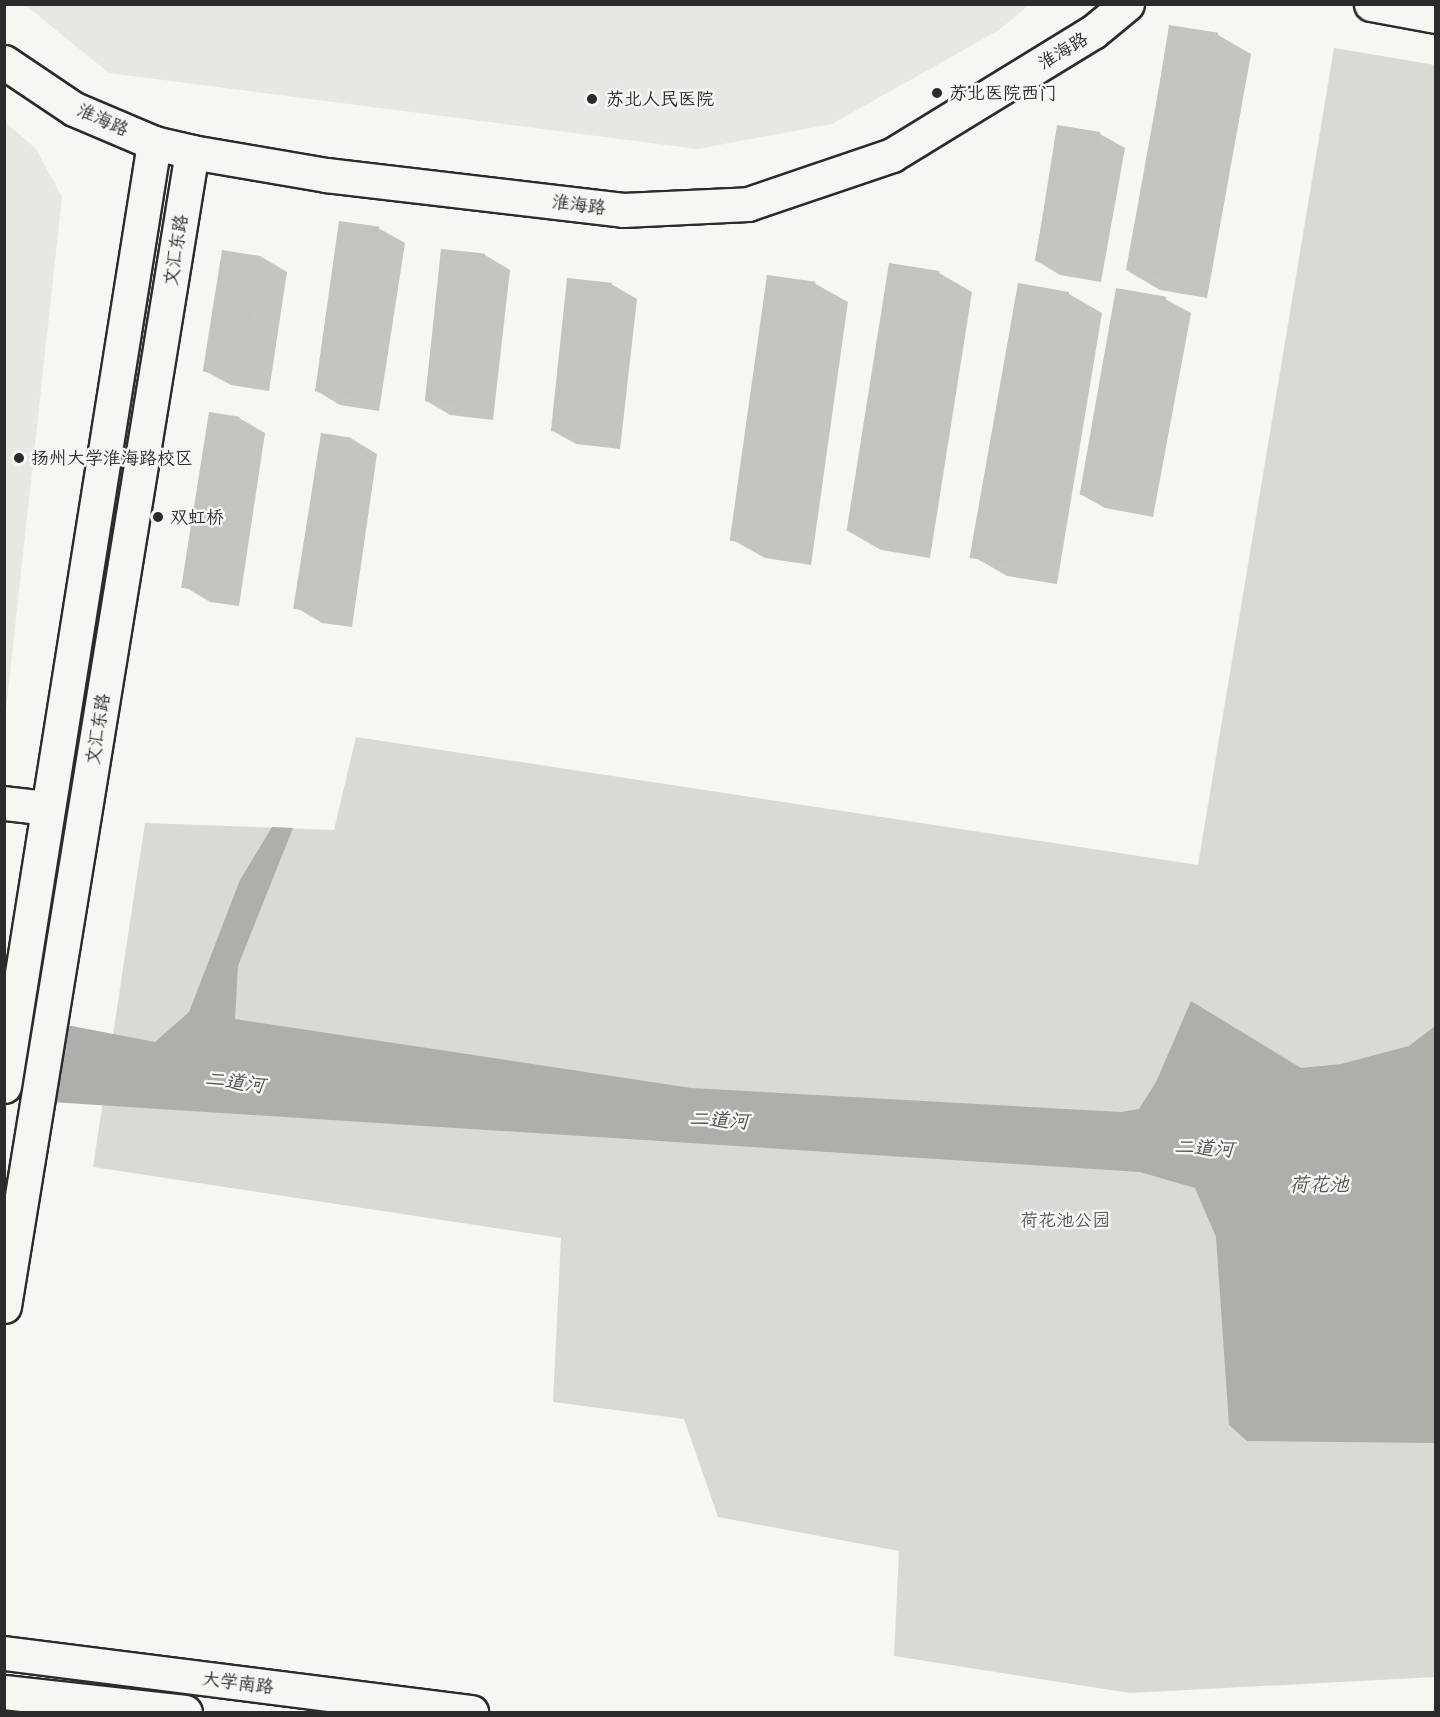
<!DOCTYPE html>
<meta charset="utf-8">
<style>
body{margin:0}
#map{position:relative;width:1440px;height:1717px;overflow:hidden;background:#f6f6f2;font-family:Delius,"LXGW WenKai TC",sans-serif}
div>[style]{position:absolute}
[style*='--x']{left:calc(var(--x)*1px);top:calc(var(--y)*1px);width:calc(var(--w)*1px);rotate:calc(var(--a)*1deg)}
.built>*{inset:0;background:#e7e7e3}
.green>*{inset:0;background:#d9d9d5}
.water>*{inset:0;background:#aeaeab}
.shadow>*{inset:0;background:#0003}
.building>*{inset:0;background:#c3c3c0;transform-origin:0 0}
.roads{filter:drop-shadow(2px 0 #2b2b2b) drop-shadow(-2px 0 #2b2b2b) drop-shadow(0 2px #2b2b2b) drop-shadow(0 -2px #2b2b2b)}
.minor>*{height:33px;margin:-16.5px;padding:0 16.5px;transform-origin:16.5px;border-radius:16.5px;background:#f6f6f2}
.major>*{height:33px;margin:-16.5px;padding:0 16.5px;transform-origin:16.5px;border-radius:16.5px;background:#f6f6f2}
.dots>*{width:16px;height:16px;translate:-50% -50%;box-sizing:border-box;border:3px solid #f6f6f2;border-radius:50%}
span{translate:-50% -50%;white-space:nowrap;text-align:center;line-height:1.15;-webkit-text-stroke:5px #f6f6f2;paint-order:stroke}
.street-label{font-size:18px;color:#2b2b2b}
.poi-label{font-size:18px;color:#2b2b2b}
.left{translate:0 -50%;text-align:left}
.park-label{font-size:18px;color:#565656}
.water-label{font-size:20px;color:#525251;font-style:italic}
.frame{position:absolute;inset:0;border:6px solid #2b2b2b;pointer-events:none}
</style>
<div id="map">
<div class="built">
<div style="clip-path:polygon(25px 5px,1029px 5px,999px 30px,832px 124px,697px 149px,109px 73px)"></div>
<div style="clip-path:polygon(5px 122px,36px 149px,62px 197px,5px 719px)"></div>
</div>
<div class="green">
<div style="clip-path:polygon(1334px 48px,1435px 65px,1435px 1677px,1130px 1693px,894px 1656px,899px 1551px,718px 1517px,684px 1419px,553px 1402px,561px 1238px,93px 1167px,145px 823px,334px 830px,356px 737px,1198px 865px)"></div>
</div>
<div class="water">
<div style="clip-path:polygon(272px 827px,293px 828px,238px 966px,235px 1019px,691px 1088px,1121px 1112px,1139px 1109px,1156px 1082px,1191px 1001px,1301px 1068px,1341px 1064px,1409px 1046px,1435px 1026px,1435px 1443px,1247px 1441px,1229px 1425px,1216px 1237px,1195px 1188px,1140px 1172px,5px 1099px,4px 1013px,155px 1042px,189px 1012px,240px 880px)"></div>
</div>
<div class="shadow">
<div style="clip-path:polygon(1170px 26px,1218px 35px,1251px 54px,1207px 298px,1160px 290px,1126px 270px)"></div>
<div style="clip-path:polygon(1059px 126px,1100px 134px,1125px 148px,1101px 282px,1060px 275px,1035px 260px)"></div>
<div style="clip-path:polygon(380px 229px,405px 243px,379px 411px,340px 405px,315px 390px)"></div>
<div style="clip-path:polygon(442px 250px,485px 255px,510px 270px,493px 420px,450px 415px,425px 400px)"></div>
<div style="clip-path:polygon(262px 257px,287px 272px,269px 391px,231px 385px,205px 371px)"></div>
<div style="clip-path:polygon(890px 265px,939px 273px,972px 292px,930px 558px,881px 550px,848px 531px)"></div>
<div style="clip-path:polygon(814px 283px,848px 302px,811px 565px,765px 558px,731px 539px)"></div>
<div style="clip-path:polygon(611px 284px,637px 299px,620px 449px,576px 444px,551px 430px)"></div>
<div style="clip-path:polygon(1019px 285px,1069px 294px,1102px 313px,1057px 584px,1007px 576px,974px 557px)"></div>
<div style="clip-path:polygon(1165px 299px,1191px 313px,1153px 517px,1105px 508px,1080px 494px)"></div>
<div style="clip-path:polygon(239px 418px,265px 433px,239px 606px,210px 602px,185px 587px)"></div>
<div style="clip-path:polygon(323px 435px,352px 439px,377px 454px,352px 627px,322px 623px,297px 608px)"></div>
</div>
<div class="building">
<div style="left:1169px;top:25px;width:50px;height:250px;rotate:9deg"></div>
<div style="left:1057px;top:125px;width:44px;height:138px;rotate:9deg"></div>
<div style="left:339px;top:221px;width:41px;height:172px;rotate:8deg"></div>
<div style="left:441px;top:249px;width:44px;height:153px;rotate:6deg"></div>
<div style="left:222px;top:250px;width:40px;height:123px;rotate:9deg"></div>
<div style="left:889px;top:263px;width:51px;height:271px;rotate:9deg"></div>
<div style="left:767px;top:275px;width:49px;height:268px;rotate:8deg"></div>
<div style="left:567px;top:278px;width:45px;height:154px;rotate:6deg"></div>
<div style="left:1018px;top:283px;width:52px;height:279px;rotate:10deg"></div>
<div style="left:1116px;top:288px;width:51px;height:210px;rotate:10deg"></div>
<div style="left:209px;top:412px;width:31px;height:178px;rotate:9deg"></div>
<div style="left:321px;top:433px;width:31px;height:178px;rotate:9deg"></div>
</div>
<div class="roads">
<div class="minor">
<div style="--x:1371;--y:4;--w:66;--a:10.5"></div>
<div style="--x:4;--y:803;--w:43;--a:6.6"></div>
<div style="--x:4;--y:1653;--w:471;--a:7.2"></div>
<div style="--x:4;--y:1692;--w:182;--a:6.3"></div>
</div>
<div class="major">
<div style="--x:4;--y:62;--w:84;--a:33.9"></div>
<div style="--x:74;--y:109;--w:87;--a:23"></div>
<div style="--x:154;--y:143;--w:39;--a:13"></div>
<div style="--x:192;--y:152;--w:136;--a:9.7"></div>
<div style="--x:326;--y:175;--w:299;--a:6.7"></div>
<div style="--x:623;--y:210;--w:125;--a:-2.7"></div>
<div style="--x:748;--y:204;--w:152;--a:-18.8"></div>
<div style="--x:892;--y:155;--w:236;--a:-31.5"></div>
<div style="--x:1093;--y:32;--w:44;--a:-39.5"></div>
<div style="--x:4;--y:1086;--w:955;--a:-80.96"></div>
<div style="--x:4;--y:1306;--w:1169;--a:-80.75"></div>
</div>
</div>
<div class="dots">
<div style="left:937px;top:93px;background:#2b2b2b"></div>
<div style="left:592px;top:99px;background:#2b2b2b"></div>
<div style="left:19px;top:458px;background:#2b2b2b"></div>
<div style="left:158px;top:517px;background:#2b2b2b"></div>
</div>
<div class="street-label">
<span style="left:1063px;top:51px;rotate:-31deg">淮海路</span>
<span style="left:103px;top:120px;rotate:24deg">淮海路</span>
<span style="left:579px;top:205px;rotate:7deg">淮海路</span>
<span style="left:176px;top:250px;rotate:-81deg">文汇东路</span>
<span style="left:98px;top:729px;rotate:-81deg">文汇东路</span>
<span style="left:238px;top:1683px;rotate:7deg">大学南路</span>
</div>
<div class="poi-label">
<span class="left" style="left:949px;top:93px">苏北医院西门</span>
<span class="left" style="left:606px;top:99px">苏北人民医院</span>
<span class="left" style="left:31px;top:458px">扬州大学淮海路校区</span>
<span class="left" style="left:170px;top:517px">双虹桥</span>
</div>
<div class="park-label">
<span style="left:1065px;top:1220px">荷花池公园</span>
</div>
<div class="water-label">
<span style="left:235px;top:1081px;rotate:7deg">二道河</span>
<span style="left:719px;top:1119px;rotate:3deg">二道河</span>
<span style="left:1204px;top:1147px;rotate:3deg">二道河</span>
<span style="left:1319px;top:1183px">荷花池</span>
</div>
<div class="frame"></div>
</div>
